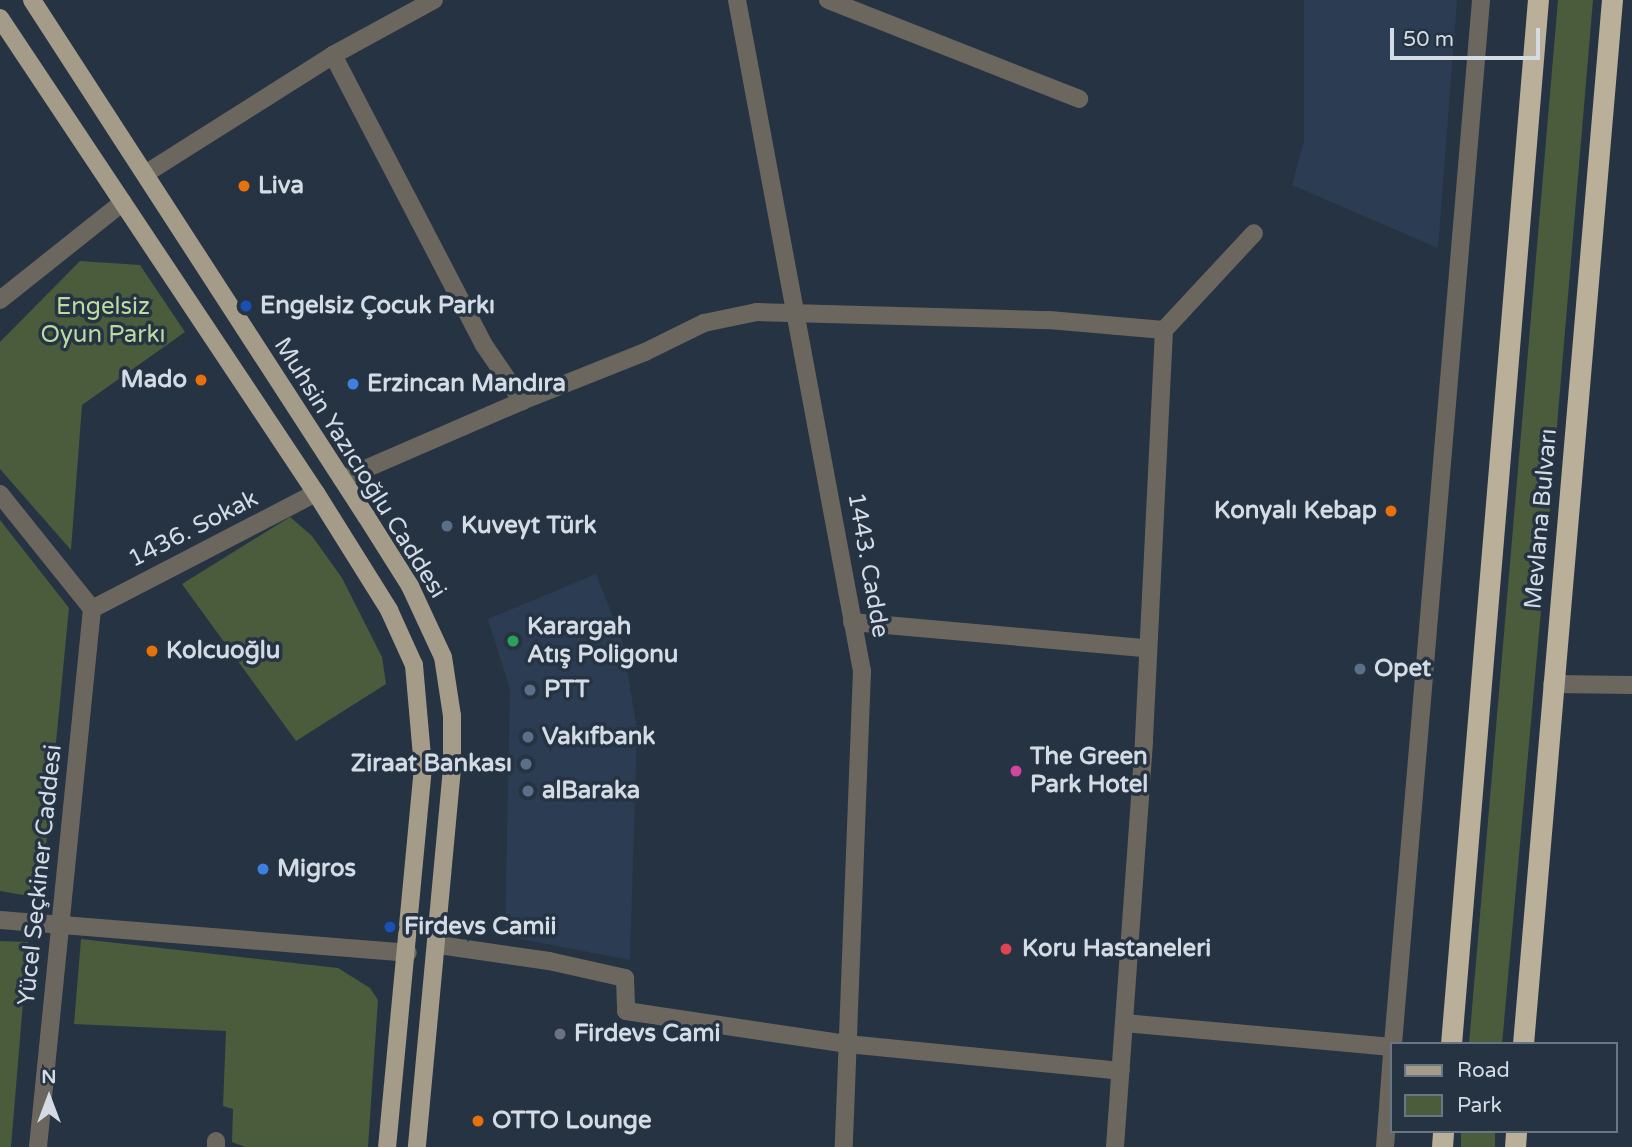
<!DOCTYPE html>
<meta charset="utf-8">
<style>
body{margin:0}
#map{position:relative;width:1632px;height:1147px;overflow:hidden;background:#263343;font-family:"Varela Round",sans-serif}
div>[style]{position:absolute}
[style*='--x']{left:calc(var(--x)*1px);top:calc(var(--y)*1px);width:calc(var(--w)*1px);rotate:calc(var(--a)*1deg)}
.built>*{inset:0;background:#2c3d53}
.green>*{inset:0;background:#4a5c3c;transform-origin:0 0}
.minor>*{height:18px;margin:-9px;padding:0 9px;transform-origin:9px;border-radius:9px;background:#6c675e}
.major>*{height:18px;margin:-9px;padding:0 9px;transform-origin:9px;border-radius:9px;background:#a49b88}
.highway>*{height:21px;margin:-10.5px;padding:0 10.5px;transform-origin:10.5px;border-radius:10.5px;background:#baaf99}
.dots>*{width:19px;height:19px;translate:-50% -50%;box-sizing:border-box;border:4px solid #263343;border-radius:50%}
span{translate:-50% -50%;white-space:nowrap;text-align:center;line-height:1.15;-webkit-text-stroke:7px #263343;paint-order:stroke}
.poi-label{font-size:24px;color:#d3dbe5;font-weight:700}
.left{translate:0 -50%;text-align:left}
.right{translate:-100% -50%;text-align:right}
.park-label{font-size:24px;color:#bbdba0}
.street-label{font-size:24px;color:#d3dbe5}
.legend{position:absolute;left:1390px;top:1042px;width:228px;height:91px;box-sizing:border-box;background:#263343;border:2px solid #6b7684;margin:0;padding:9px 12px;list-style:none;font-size:21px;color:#d3dbe5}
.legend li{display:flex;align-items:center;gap:14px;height:35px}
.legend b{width:35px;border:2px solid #6b7684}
.north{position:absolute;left:14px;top:1063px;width:70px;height:70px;-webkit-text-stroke:5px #263343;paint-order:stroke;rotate:0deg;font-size:19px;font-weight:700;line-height:28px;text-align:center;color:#d3dbe5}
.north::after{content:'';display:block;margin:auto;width:24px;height:32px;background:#d3dbe5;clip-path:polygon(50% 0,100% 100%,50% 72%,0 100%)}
.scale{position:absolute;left:1390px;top:28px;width:150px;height:32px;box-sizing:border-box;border:4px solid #d3dbe5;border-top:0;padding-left:9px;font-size:21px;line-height:24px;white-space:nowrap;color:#d3dbe5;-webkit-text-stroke:5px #263343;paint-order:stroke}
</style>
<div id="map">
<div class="built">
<div style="clip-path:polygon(1304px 0,1457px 0,1438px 248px,1292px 185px,1304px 141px)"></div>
<div style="clip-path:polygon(596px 574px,622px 640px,637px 729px,630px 960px,505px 936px,510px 689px,488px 619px)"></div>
</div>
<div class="green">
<div style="clip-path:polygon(1558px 0,1593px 0,1547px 544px,1502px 1044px,1469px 1044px)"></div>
<div style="clip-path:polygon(80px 261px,140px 265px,185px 332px,82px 405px,71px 550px,0 469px,0 342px)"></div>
<div style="clip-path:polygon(290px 517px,312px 536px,342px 578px,382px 657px,386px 684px,296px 741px,182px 584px)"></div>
<div style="clip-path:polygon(0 520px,69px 608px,41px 898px,0 891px)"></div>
<div style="clip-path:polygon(81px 939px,338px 968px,370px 988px,378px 1000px,368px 1147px,245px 1147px,232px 1142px,233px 1109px,223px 1106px,226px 1031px,74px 1024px)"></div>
<div style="clip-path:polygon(0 941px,28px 942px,11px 1147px,0 1147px)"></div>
<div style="left:1461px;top:1131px;width:34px;height:16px"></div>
</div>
<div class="minor">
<div style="--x:737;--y:0;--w:683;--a:79.45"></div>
<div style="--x:862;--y:671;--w:476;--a:92.2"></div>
<div style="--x:828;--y:0;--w:270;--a:21.5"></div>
<div style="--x:333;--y:55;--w:327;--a:62.5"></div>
<div style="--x:484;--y:345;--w:68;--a:55.8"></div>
<div style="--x:522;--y:401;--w:132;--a:-21.7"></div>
<div style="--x:645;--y:352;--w:66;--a:-26.2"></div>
<div style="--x:704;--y:323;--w:54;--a:-11.7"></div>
<div style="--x:757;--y:312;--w:292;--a:1.6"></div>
<div style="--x:1049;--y:320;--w:115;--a:5"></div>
<div style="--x:1164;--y:330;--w:412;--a:92.8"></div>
<div style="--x:1144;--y:742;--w:406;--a:94.1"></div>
<div style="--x:145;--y:174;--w:222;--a:-32.3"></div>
<div style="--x:333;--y:55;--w:115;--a:-28.6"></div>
<div style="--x:0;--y:300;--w:157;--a:-38.5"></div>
<div style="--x:1164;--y:330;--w:132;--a:-47.1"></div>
<div style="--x:342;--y:479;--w:196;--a:-23.4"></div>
<div style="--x:0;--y:494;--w:147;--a:51.3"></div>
<div style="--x:92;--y:609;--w:252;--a:-27.4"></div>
<div style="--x:852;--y:622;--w:295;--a:5.1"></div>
<div style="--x:1552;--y:684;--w:80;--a:0.7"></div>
<div style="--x:0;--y:920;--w:409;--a:4.6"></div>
<div style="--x:439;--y:945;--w:111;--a:8.3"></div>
<div style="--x:549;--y:961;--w:78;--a:12.6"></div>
<div style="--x:625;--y:978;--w:33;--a:88"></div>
<div style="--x:626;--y:1011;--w:223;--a:8.5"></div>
<div style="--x:847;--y:1044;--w:275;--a:5.6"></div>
<div style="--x:1124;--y:1023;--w:269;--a:5.1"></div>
<div style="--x:1393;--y:1044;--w:1048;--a:-85.18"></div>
<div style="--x:38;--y:1147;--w:541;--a:-84.27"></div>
<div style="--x:216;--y:1147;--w:6;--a:-90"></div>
<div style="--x:1385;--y:1147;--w:94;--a:-85.7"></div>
</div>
<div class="major">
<div style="--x:32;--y:0;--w:615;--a:57.09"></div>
<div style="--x:366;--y:516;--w:83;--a:57.8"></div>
<div style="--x:410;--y:586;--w:78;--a:65.1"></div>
<div style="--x:443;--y:657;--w:60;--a:81.3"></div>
<div style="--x:452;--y:716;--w:52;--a:90"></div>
<div style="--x:452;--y:768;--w:381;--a:95.3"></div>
<div style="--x:0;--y:18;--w:571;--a:56.37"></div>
<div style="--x:316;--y:493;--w:138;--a:58"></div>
<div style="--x:389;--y:610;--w:60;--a:65.6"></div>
<div style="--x:414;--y:665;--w:102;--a:85"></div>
<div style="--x:423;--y:767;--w:382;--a:95.4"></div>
</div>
<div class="highway">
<div style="--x:1451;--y:1044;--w:1048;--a:-85.24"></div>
<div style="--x:1523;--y:1044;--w:1048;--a:-85.13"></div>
<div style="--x:1442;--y:1147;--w:16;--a:-86"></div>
<div style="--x:1515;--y:1147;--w:16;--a:-86"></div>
</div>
<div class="dots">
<div style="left:244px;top:186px;background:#e8710a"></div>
<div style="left:246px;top:306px;background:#1a4fb4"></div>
<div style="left:201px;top:380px;background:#e8710a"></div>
<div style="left:353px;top:384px;background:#3f7fe0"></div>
<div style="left:1391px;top:511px;background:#e8710a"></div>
<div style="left:447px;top:526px;background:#5c6f8a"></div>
<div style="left:513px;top:641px;background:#2e9e5b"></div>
<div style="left:152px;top:651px;background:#e8710a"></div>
<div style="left:1360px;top:669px;background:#5c6f8a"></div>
<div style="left:530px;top:690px;background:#5c6f8a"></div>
<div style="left:528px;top:737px;background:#5c6f8a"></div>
<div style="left:526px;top:764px;background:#5c6f8a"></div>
<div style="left:1016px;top:771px;background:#d1479c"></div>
<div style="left:528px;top:791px;background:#5c6f8a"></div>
<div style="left:263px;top:869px;background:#3f7fe0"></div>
<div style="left:390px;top:927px;background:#1a4fb4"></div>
<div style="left:1006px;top:949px;background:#e0444e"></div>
<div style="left:560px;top:1034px;background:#6b7280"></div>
<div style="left:478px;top:1121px;background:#e8710a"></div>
</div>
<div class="poi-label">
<span class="left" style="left:258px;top:186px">Liva</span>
<span class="left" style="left:260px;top:306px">Engelsiz Çocuk Parkı</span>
<span class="right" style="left:187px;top:380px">Mado</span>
<span class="left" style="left:367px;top:384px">Erzincan Mandıra</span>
<span class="right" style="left:1377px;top:511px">Konyalı Kebap</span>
<span class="left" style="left:461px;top:526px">Kuveyt Türk</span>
<span class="left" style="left:527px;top:641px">Karargah<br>Atış Poligonu</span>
<span class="left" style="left:166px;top:651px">Kolcuoğlu</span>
<span class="left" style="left:1374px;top:669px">Opet</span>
<span class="left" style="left:544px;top:690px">PTT</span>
<span class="left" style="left:542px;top:737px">Vakıfbank</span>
<span class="left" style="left:1030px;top:771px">The Green<br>Park Hotel</span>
<span class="right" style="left:512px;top:764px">Ziraat Bankası</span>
<span class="left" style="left:542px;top:791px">alBaraka</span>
<span class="left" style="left:277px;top:869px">Migros</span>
<span class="left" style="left:404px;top:927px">Firdevs Camii</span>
<span class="left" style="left:1022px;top:949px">Koru Hastaneleri</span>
<span class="left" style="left:574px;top:1034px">Firdevs Cami</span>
<span class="left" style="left:492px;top:1121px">OTTO Lounge</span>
</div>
<div class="park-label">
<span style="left:103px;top:321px">Engelsiz<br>Oyun Parkı</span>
</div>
<div class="street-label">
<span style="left:360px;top:468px;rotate:58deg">Muhsin Yazıcıoğlu Caddesi</span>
<span style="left:1541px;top:519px;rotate:-85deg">Mevlana Bulvarı</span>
<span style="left:193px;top:529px;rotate:-27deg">1436. Sokak</span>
<span style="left:868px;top:565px;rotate:80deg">1443. Cadde</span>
<span style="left:40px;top:875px;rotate:-84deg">Yücel Seçkiner Caddesi</span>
</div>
<ul class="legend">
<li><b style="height:9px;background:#a49b88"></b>Road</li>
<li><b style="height:19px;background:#4a5c3c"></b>Park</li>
</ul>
<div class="north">N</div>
<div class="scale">50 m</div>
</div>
